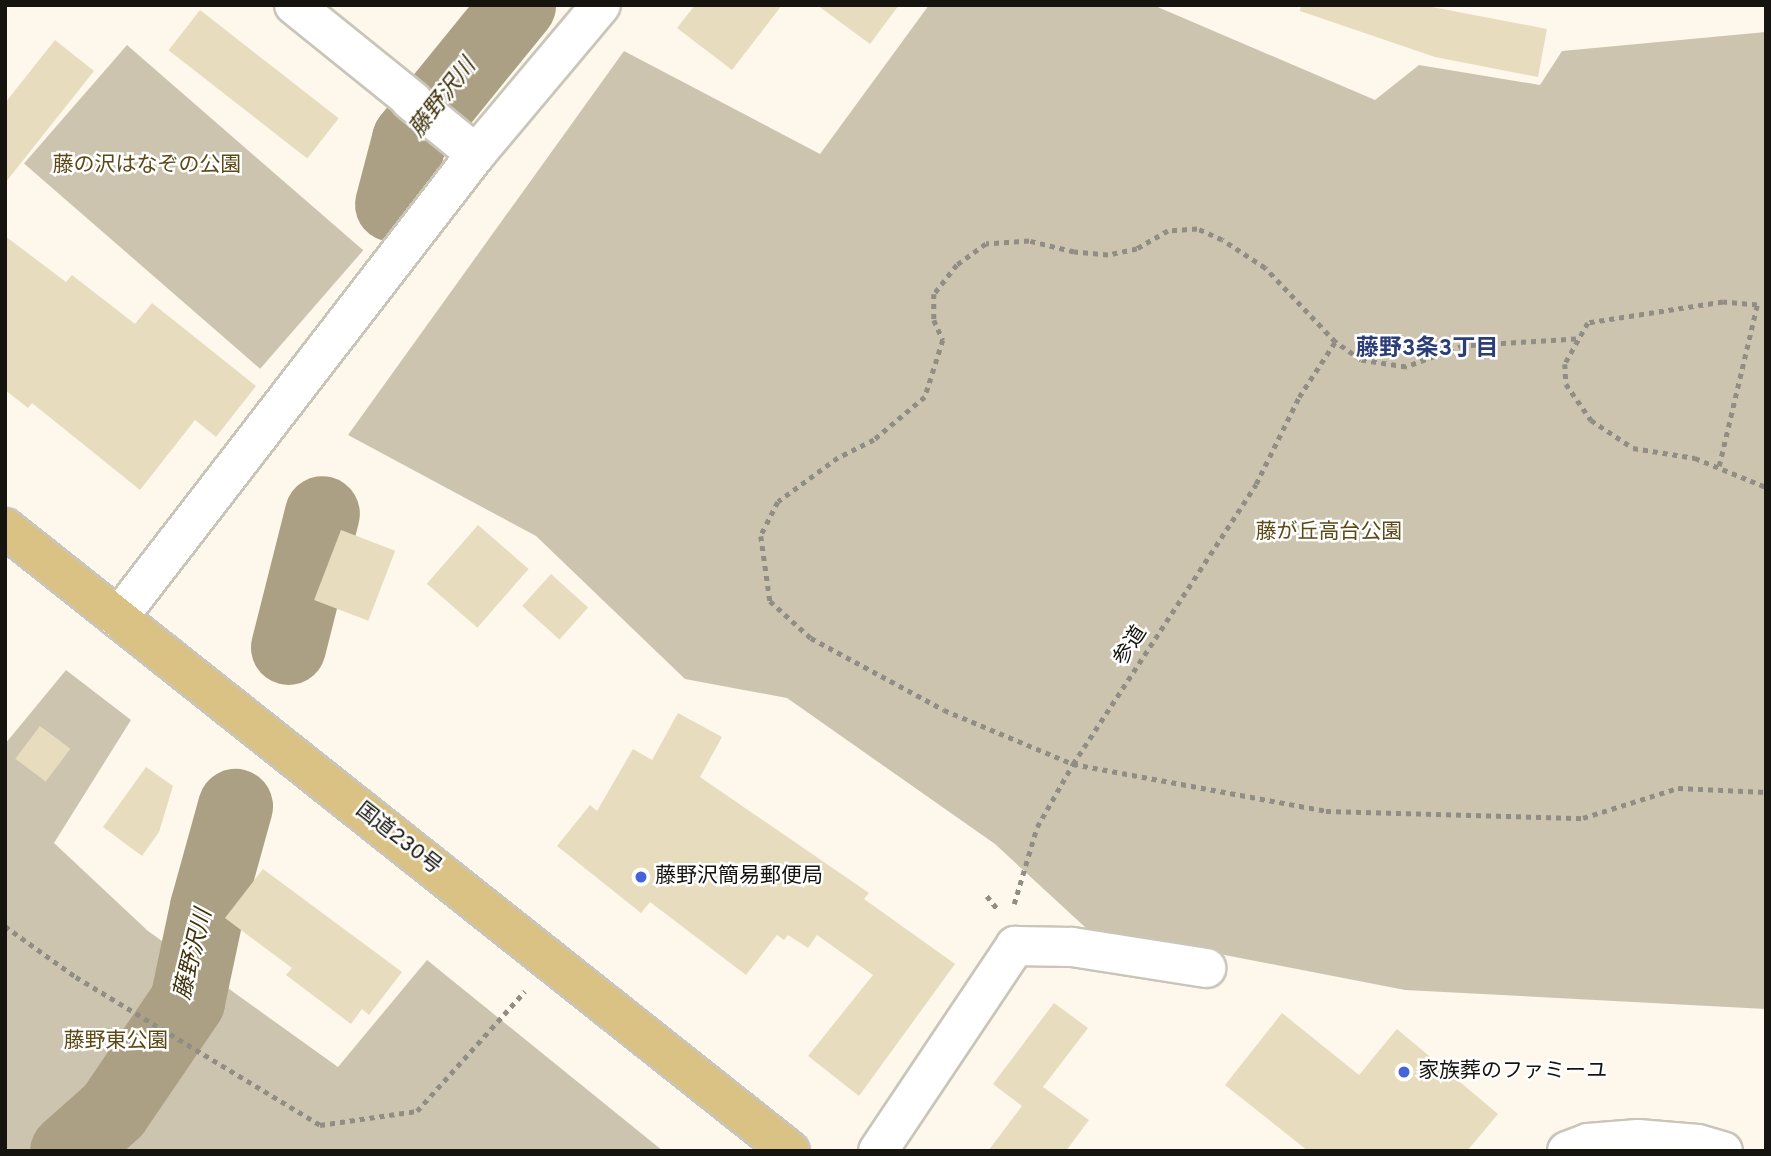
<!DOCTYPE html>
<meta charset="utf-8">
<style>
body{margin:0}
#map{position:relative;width:1771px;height:1156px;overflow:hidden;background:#fdf8eb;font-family:Overpass,"Noto Sans JP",sans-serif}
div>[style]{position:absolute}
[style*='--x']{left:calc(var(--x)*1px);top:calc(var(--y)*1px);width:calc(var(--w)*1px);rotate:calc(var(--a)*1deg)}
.green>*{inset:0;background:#cdc4b0;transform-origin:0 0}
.river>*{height:75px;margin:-37.5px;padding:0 37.5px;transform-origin:37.5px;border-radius:37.5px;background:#aba083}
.building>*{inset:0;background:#e8dcbe;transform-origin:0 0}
.path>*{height:4.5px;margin-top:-2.25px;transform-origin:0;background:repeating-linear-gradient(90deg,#908d84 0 5px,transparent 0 10px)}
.roads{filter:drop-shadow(2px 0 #cac5b9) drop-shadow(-2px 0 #cac5b9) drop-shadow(0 2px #cac5b9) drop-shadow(0 -2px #cac5b9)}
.minor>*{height:38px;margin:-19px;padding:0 19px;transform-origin:19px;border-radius:19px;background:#fff}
.trunk>*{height:38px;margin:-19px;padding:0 19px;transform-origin:19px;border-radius:19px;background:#dac284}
.dots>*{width:19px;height:19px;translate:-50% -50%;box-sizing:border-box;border:4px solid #fff;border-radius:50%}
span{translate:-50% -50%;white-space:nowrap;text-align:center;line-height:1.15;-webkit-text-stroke:5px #fff;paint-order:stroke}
.park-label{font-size:21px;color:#5c4916}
.street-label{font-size:21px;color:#15140f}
.poi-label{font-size:21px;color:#15140f}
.left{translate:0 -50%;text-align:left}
.water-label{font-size:23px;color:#40320b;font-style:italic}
.neighbourhood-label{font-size:23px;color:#2c3e77;font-weight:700}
.frame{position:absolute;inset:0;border:7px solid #15140f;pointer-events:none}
</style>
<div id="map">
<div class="green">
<div style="clip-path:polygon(929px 5px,1153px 5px,1375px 100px,1419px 65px,1540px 85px,1562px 51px,1766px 32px,1766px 1009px,1405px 990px,1086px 928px,995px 844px,787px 698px,685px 679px,536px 536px,348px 435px,624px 51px,820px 154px)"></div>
<div style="left:127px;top:45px;width:313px;height:157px;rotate:41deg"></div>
<div style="clip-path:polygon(66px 670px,131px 720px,54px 843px,148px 931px,338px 1067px,427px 960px,663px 1151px,5px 1151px,5px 744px)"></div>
</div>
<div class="river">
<div style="--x:392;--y:204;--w:67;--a:-75.3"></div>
<div style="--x:409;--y:139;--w:173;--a:-50.9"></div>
<div style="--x:288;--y:647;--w:138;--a:-75.8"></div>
<div style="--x:67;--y:1151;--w:62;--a:-41.7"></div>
<div style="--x:113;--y:1110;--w:132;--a:-55.8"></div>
<div style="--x:187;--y:1001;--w:96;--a:-78"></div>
<div style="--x:207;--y:907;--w:105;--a:-74.5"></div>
</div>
<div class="building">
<div style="clip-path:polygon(695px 5px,782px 5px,732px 70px,677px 28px)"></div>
<div style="clip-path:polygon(817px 5px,899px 5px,870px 44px)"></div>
<div style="clip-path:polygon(1301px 5px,1422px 5px,1547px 29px,1538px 77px,1435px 57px,1300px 11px)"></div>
<div style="left:200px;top:10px;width:176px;height:51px;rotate:38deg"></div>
<div style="clip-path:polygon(55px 40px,94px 71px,5px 183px,5px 103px)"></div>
<div style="clip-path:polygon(5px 236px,66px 282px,72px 275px,135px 324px,152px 303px,256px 386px,216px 437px,195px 420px,140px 490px,32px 403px,28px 408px,5px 390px)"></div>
<div style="left:478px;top:525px;width:67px;height:78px;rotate:41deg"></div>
<div style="left:341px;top:530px;width:58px;height:75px;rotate:21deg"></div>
<div style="left:551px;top:574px;width:50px;height:43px;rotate:42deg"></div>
<div style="clip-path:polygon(678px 713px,722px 737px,700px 777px,869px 893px,864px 899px,955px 964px,859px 1096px,808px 1056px,873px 975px,817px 935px,808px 948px,788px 935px,784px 940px,777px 935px,746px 975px,650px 902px,641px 913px,557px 846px,590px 805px,597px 811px,633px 749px,652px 760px)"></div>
<div style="left:40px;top:726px;width:38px;height:41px;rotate:37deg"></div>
<div style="clip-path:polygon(146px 767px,173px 786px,159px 832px,142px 856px,103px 827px)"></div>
<div style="clip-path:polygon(263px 869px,402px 972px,369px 1015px,362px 1009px,351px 1024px,286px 975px,292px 968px,225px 918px)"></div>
<div style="clip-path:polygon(1054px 1003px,1088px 1028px,1043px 1087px,1089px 1120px,1066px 1151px,988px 1151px,1022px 1106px,993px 1084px)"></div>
<div style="clip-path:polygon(1282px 1013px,1359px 1075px,1397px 1029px,1498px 1114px,1467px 1151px,1308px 1151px,1225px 1085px)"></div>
</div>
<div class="path">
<div style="--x:1576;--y:339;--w:113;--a:176.5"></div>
<div style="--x:1463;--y:346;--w:61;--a:159.8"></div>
<div style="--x:1406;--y:367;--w:46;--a:-171.2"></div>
<div style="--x:1361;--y:360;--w:32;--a:-145"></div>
<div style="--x:1335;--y:342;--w:102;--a:-133.4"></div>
<div style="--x:1265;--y:268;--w:51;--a:-146.9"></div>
<div style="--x:1222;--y:240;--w:27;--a:-156"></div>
<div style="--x:1197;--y:229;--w:29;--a:176"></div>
<div style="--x:1168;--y:231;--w:36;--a:150"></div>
<div style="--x:1137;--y:249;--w:30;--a:168"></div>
<div style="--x:1108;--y:255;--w:34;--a:-175"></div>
<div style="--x:1074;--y:252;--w:46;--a:-166.3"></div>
<div style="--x:1029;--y:241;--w:43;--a:176"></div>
<div style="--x:986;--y:244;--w:36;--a:144"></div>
<div style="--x:957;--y:265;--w:37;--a:128"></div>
<div style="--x:934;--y:294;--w:26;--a:90"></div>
<div style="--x:934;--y:320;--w:22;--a:66"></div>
<div style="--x:943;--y:340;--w:60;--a:107.5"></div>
<div style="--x:925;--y:397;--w:67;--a:139.9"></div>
<div style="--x:874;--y:440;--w:40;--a:153.4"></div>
<div style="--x:838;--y:458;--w:74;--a:143.7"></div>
<div style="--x:778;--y:502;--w:38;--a:117"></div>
<div style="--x:761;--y:536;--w:66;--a:82.1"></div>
<div style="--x:770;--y:601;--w:55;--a:42.1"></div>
<div style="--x:811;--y:638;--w:151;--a:28.4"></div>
<div style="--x:944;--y:710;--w:140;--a:22.7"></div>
<div style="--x:1073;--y:764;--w:257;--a:10.5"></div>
<div style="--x:1326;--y:811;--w:257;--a:1.6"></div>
<div style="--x:1583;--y:818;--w:100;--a:-17.5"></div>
<div style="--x:1678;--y:788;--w:88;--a:2.6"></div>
<div style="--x:1719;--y:466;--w:165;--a:-76.7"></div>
<div style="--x:1757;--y:305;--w:34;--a:-175"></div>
<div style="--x:1723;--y:302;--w:137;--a:171.2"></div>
<div style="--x:1588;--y:323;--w:47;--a:119.3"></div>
<div style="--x:1565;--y:364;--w:20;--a:87"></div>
<div style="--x:1566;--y:384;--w:44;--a:55.2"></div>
<div style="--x:1591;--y:420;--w:50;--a:33.7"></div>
<div style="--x:1633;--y:448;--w:63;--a:9.2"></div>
<div style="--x:1695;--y:458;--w:77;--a:22.2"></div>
<div style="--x:987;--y:896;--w:19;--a:51"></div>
<div style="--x:1014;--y:904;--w:80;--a:-73.4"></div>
<div style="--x:1037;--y:827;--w:73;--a:-60.3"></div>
<div style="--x:1073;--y:764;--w:334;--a:-56.8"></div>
<div style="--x:1256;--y:484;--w:97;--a:-63.7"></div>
<div style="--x:1299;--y:397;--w:66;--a:-56.8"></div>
<div style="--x:5;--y:926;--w:87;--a:35.7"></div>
<div style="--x:76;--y:977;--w:285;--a:31.2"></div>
<div style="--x:320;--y:1125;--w:98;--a:-8.2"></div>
<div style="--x:417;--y:1111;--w:161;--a:-48"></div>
</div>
<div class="roads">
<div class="minor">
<div style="--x:294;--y:5;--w:153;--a:38.9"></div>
<div style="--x:410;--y:100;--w:85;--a:39.3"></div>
<div style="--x:118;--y:618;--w:586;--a:-52.35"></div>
<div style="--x:476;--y:154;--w:194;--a:-50"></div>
<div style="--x:878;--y:1151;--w:247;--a:-56.2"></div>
<div style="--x:1015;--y:946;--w:57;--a:1"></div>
<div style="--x:1072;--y:947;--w:136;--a:8.9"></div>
<div style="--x:1567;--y:1151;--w:22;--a:-21"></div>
<div style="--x:1588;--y:1143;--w:50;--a:-4.6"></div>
<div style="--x:1638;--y:1139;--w:60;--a:4.8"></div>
<div style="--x:1698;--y:1144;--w:26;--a:16"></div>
</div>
<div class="trunk">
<div style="--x:5;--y:528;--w:1002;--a:38.44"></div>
</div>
</div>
<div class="dots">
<div style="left:641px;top:877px;background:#4564d7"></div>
<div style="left:1404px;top:1072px;background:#4564d7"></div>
</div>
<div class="park-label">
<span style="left:147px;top:166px">藤の沢はなぞの公園</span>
<span style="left:1329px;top:533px">藤が丘高台公園</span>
<span style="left:116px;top:1042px">藤野東公園</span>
</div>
<div class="street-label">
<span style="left:1131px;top:646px;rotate:-57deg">参道</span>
<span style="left:398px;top:839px;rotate:38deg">国道230号</span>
</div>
<div class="poi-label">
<span class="left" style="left:655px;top:877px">藤野沢簡易郵便局</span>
<span class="left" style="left:1418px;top:1072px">家族葬のファミーユ</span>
</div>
<div class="water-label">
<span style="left:444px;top:99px;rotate:-52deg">藤野沢川</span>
<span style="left:195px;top:955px;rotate:-76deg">藤野沢川</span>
</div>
<div class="neighbourhood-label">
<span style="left:1427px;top:350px">藤野3条3丁目</span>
</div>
<div class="frame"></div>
</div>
